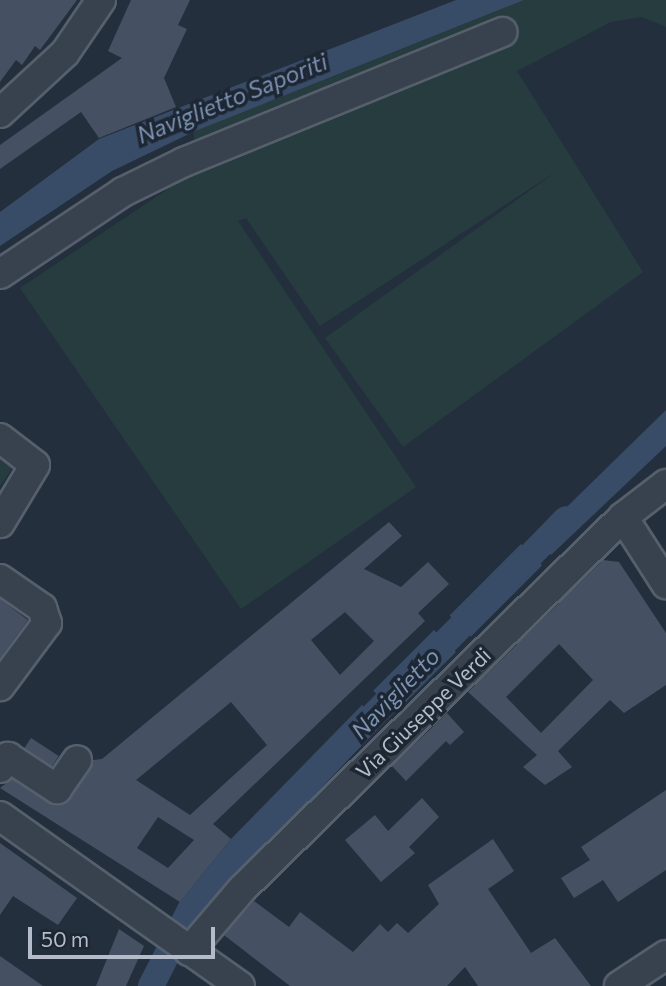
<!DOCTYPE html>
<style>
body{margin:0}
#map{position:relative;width:666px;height:986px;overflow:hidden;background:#242f3e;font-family:Commissioner,sans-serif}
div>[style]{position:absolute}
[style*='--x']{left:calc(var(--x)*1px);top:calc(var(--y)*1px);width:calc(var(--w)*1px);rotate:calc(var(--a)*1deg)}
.green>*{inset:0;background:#263c3f}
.water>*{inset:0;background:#394c67;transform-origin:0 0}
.canal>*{height:26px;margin:-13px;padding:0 13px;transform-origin:13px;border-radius:13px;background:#394c67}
.building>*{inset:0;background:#455162;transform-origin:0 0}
.roads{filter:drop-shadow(2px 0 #565f6c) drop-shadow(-2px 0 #565f6c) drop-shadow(0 2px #565f6c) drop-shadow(0 -2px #565f6c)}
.minor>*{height:28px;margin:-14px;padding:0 14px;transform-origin:14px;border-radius:14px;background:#38414e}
span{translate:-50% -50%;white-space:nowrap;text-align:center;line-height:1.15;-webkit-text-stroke:7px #1d2633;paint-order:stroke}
.street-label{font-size:21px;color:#b4bcc9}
.water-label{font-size:23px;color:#7c92b1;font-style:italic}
.scale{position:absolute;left:28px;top:927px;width:187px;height:32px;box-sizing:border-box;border:4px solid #b4bcc9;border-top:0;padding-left:9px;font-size:21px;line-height:24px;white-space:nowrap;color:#b4bcc9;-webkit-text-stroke:5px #1d2633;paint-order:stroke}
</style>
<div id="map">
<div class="green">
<div style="clip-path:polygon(524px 0,666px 0,666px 27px,642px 17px,611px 22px,517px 71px,643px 272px,403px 447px,325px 338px,557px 171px,320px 326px,246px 218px,238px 221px,416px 487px,241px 609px,20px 288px,201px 167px,193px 132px)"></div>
<div style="clip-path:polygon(0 452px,16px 463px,0 486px)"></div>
</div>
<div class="water">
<div style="clip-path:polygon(456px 0,524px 0,193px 132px,112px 171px,0 246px,0 212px,99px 139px)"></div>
<div style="clip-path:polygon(666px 410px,666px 446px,551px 555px,535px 538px)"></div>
<div style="left:521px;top:544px;width:30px;height:101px;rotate:45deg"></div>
<div style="left:434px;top:630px;width:31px;height:86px;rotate:45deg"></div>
<div style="clip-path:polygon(362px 705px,382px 724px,200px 916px,180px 902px,231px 839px)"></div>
</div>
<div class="canal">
<div style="--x:348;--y:741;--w:311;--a:-45.5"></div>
<div style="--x:151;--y:986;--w:85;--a:-62.8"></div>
<div style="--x:190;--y:910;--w:35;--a:-47"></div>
</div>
<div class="building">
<div style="clip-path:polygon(0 0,77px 0,40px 50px,35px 46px,22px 65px,16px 60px,0 82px)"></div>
<div style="clip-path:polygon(131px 0,190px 0,178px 25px,187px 29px,164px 78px,176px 107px,99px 138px,81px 112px,0 169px,0 145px,122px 58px,108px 51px)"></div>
<div style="clip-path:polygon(evenodd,389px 522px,402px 536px,364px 569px,401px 587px,428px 562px,449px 584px,418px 613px,425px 621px,213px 824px,231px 839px,180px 902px,0 788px,12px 779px,49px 803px,65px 804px,93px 760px,102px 759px,389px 522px,345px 612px,374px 641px,340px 675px,311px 640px,345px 612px,389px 522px,231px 702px,267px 745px,190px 815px,136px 780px,231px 702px,389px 522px,158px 817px,194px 840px,168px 868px,137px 848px,158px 817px)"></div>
<div style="clip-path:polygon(evenodd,603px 560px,619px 562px,666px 633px,666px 685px,624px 713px,610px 700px,558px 751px,572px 767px,545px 785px,523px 767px,537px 755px,468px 692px,603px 560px,559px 644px,593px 680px,541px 733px,506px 697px,559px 644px)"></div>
<div style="clip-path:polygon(0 599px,28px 620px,0 658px)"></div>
<div style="clip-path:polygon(447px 713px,464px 732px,450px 745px,446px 741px,406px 781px,392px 766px)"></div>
<div style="left:31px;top:738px;width:33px;height:12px;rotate:33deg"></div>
<div style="clip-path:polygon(666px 790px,666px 870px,618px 902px,603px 880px,574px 898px,561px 878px,590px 860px,581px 847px)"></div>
<div style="clip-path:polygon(422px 798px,439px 817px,409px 847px,415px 853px,381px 882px,345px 840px,375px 815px,388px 831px)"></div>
<div style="clip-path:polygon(493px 839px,514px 871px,488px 889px,531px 953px,555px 938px,591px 986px,478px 986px,465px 967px,447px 986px,290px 986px,224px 935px,254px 901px,289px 927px,300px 912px,353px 952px,380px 924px,388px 932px,397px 923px,408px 933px,439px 904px,428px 885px)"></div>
<div style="clip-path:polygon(0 843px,77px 898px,58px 925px,13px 896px,0 915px)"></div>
<div style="clip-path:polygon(119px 929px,144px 946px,126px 986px,96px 986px)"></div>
<div style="clip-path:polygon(0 956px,43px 986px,0 986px)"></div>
</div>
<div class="roads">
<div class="minor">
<div style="--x:0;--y:113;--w:88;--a:-42.7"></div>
<div style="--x:65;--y:53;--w:64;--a:-55.8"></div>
<div style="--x:0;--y:274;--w:148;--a:-33.7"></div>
<div style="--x:123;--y:192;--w:68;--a:-26.2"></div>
<div style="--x:184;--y:162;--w:344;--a:-22.2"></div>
<div style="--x:0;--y:438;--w:44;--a:37.6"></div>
<div style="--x:35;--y:465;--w:68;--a:121.1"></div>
<div style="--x:623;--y:517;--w:80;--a:57.3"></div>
<div style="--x:0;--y:579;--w:51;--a:34.6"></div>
<div style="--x:42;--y:608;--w:16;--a:72"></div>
<div style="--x:47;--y:623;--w:79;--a:126.7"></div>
<div style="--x:0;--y:768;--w:14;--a:-54"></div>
<div style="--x:8;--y:757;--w:59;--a:33.1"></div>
<div style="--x:57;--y:789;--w:35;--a:-55"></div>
<div style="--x:0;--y:816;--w:294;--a:35.3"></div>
<div style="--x:189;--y:951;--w:83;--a:-49.4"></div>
<div style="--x:243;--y:888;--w:531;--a:-44.31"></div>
<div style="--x:623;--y:517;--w:54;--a:-37.5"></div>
<div style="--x:619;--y:986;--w:56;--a:-33.4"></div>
</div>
</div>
<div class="street-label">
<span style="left:423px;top:713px;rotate:-44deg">Via Giuseppe Verdi</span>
</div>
<div class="water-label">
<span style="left:232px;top:98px;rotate:-22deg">Naviglietto Saporiti</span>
<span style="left:395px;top:693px;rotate:-46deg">Naviglietto</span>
</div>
<div class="scale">50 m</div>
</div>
